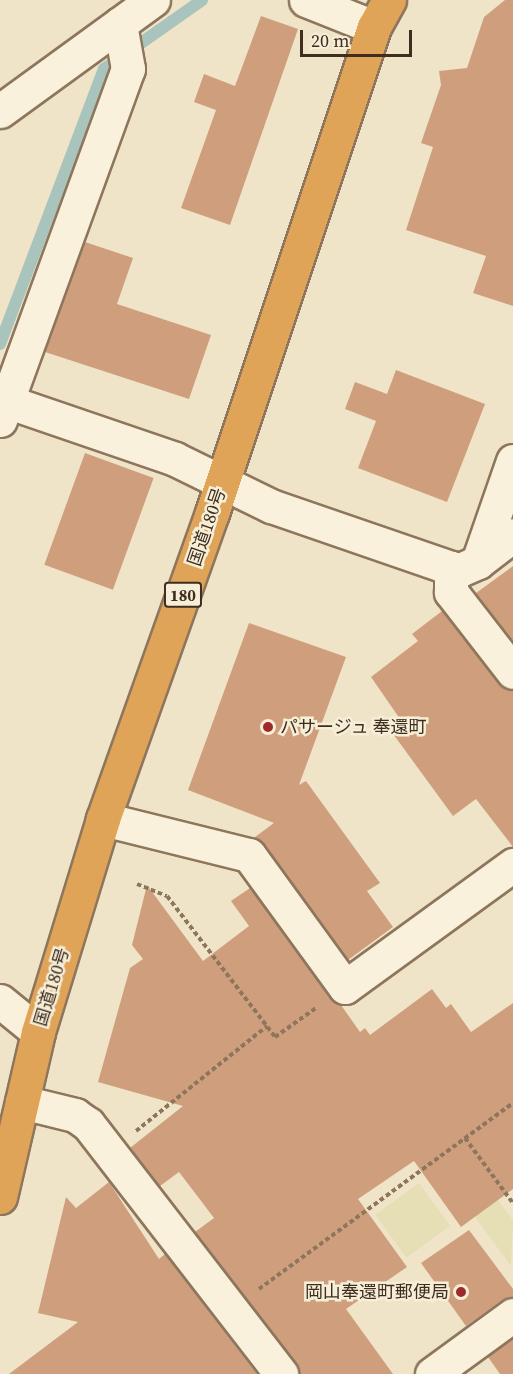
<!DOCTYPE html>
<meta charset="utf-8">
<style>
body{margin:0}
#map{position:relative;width:513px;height:1374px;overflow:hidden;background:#f0e4c8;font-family:"Source Serif 4","Noto Sans JP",serif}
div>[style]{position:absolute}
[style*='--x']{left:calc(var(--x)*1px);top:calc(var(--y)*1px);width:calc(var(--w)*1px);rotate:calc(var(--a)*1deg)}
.farmland>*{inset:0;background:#e6deb5;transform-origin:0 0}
.stream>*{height:12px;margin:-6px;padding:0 6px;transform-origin:6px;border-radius:6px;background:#a9c4bc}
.building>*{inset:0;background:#cf9f7d;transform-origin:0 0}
.path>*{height:4px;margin-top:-2px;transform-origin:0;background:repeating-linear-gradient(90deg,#8d765c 0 4.5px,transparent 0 7.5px)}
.roads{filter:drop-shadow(2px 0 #8d765c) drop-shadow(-2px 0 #8d765c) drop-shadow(0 2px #8d765c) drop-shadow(0 -2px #8d765c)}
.street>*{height:33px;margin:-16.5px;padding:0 16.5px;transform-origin:16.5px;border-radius:16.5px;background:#faf1dc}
.highway>*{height:33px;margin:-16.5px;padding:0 16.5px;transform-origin:16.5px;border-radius:16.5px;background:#e0a458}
.dots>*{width:16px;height:16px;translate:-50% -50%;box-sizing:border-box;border:3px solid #f7eed8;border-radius:50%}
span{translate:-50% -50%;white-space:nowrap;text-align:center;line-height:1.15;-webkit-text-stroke:5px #f7eed8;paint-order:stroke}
.shield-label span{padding:2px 4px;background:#f7eed8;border:2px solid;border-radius:4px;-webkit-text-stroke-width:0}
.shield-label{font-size:16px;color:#3d2e20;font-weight:700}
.street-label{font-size:18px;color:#3d2e20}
.poi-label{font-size:18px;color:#3d2e20}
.left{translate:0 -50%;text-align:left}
.right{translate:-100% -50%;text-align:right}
.scale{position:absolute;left:300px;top:30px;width:112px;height:27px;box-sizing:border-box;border:3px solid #3d2e20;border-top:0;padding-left:8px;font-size:18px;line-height:21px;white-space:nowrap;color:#3d2e20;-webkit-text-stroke:4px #f7eed8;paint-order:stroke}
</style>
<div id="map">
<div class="farmland">
<div style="left:419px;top:1183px;width:53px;height:54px;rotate:54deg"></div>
<div style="clip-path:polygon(495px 1196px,513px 1220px,511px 1266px,472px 1213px)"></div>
</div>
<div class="stream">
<div style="--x:0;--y:344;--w:294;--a:-69.3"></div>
<div style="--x:104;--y:69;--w:120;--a:-35.1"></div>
</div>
<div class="building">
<div style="clip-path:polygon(505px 0,513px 0,513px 306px,473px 293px,486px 256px,406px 230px,433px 147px,421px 143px,441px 85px,439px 71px,467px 68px,484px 17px)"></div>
<div style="clip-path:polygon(261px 16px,298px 29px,230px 225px,181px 208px,216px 110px,194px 102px,204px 74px,235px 86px)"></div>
<div style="clip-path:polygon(85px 242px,133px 258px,117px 304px,211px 335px,189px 399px,45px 352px)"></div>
<div style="clip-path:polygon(396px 370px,485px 404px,447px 502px,358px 468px,376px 421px,345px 409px,355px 382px,387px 394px)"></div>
<div style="left:85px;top:453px;width:73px;height:119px;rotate:20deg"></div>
<div style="clip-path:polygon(513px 566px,513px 641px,476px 593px)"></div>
<div style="clip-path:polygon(442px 611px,498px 683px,513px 690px,513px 847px,476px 799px,453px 816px,388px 727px,400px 719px,371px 677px,418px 641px,412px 634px)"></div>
<div style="clip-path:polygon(249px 623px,346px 657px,299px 785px,306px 781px,380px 883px,367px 891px,393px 927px,348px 960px,264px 844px,255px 837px,274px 823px,188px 790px)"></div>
<div style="clip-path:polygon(147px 885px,203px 961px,249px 926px,231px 901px,250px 888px,330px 998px,341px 1005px,360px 1032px,365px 1028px,370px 1035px,432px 989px,446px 1008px,451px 1004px,471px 1032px,513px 1003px,513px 1189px,461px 1227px,414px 1161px,358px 1199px,407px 1267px,346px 1309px,393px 1374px,299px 1374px,296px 1363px,195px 1232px,214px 1218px,179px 1172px,160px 1186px,130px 1148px,183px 1106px,98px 1082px,130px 968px,143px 959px,132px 945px)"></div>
<div style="clip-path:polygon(109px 1182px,159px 1259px,165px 1254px,257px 1374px,9px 1374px,78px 1322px,38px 1313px,66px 1197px,76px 1208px)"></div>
<div style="clip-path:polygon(469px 1230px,513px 1289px,513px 1297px,502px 1300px,466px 1326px,421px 1263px)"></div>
<div style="clip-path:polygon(513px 1338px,513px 1374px,500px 1374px,488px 1357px)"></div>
</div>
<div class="path">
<div style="--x:137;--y:884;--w:32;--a:22"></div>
<div style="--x:167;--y:896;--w:178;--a:52.5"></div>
<div style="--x:275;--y:1037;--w:50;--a:-35.3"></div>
<div style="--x:136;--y:1131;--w:168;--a:-38.7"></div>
<div style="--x:465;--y:1138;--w:81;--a:53.6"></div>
<div style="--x:259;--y:1289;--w:315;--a:-36.2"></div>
</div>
<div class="roads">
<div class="street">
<div style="--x:306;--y:0;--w:73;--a:21.7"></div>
<div style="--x:0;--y:111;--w:189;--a:-36"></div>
<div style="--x:0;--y:399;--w:185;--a:18.9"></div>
<div style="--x:175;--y:459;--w:107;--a:26.1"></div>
<div style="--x:271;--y:506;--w:190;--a:19"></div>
<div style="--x:451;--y:568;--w:9;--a:13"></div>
<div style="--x:460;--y:570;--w:20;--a:-24"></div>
<div style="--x:478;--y:562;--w:44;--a:-37.6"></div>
<div style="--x:0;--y:420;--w:374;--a:-70"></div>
<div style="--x:128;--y:69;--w:46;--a:-100.1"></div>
<div style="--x:478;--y:562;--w:107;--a:-70.9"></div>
<div style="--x:451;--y:568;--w:24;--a:90"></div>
<div style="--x:451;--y:592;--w:101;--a:52.2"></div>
<div style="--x:103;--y:819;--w:150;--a:13.9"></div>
<div style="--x:249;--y:855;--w:163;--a:54"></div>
<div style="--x:345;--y:987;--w:208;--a:-36"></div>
<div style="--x:0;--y:1001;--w:49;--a:39.2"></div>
<div style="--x:22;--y:1102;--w:55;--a:13.8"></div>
<div style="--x:75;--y:1115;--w:16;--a:35"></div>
<div style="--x:88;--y:1124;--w:316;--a:52.3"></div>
<div style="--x:432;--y:1374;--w:100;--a:-36.1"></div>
</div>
<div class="highway">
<div style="--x:0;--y:1197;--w:169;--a:-77"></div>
<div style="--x:38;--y:1032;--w:223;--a:-73"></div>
<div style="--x:103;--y:819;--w:325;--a:-70.4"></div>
<div style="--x:212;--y:513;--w:512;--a:-71.57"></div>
<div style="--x:374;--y:27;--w:31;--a:-61"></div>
</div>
</div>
<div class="dots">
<div style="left:268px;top:727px;background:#9e2a2b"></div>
<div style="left:461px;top:1292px;background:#9e2a2b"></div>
</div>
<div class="shield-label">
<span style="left:183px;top:595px">180</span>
</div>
<div class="street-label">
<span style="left:207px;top:527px;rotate:-71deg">国道180号</span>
<span style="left:52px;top:987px;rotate:-73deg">国道180号</span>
</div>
<div class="poi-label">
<span class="left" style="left:280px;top:727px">パサージュ 奉還町</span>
<span class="right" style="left:449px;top:1292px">岡山奉還町郵便局</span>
</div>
<div class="scale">20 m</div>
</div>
